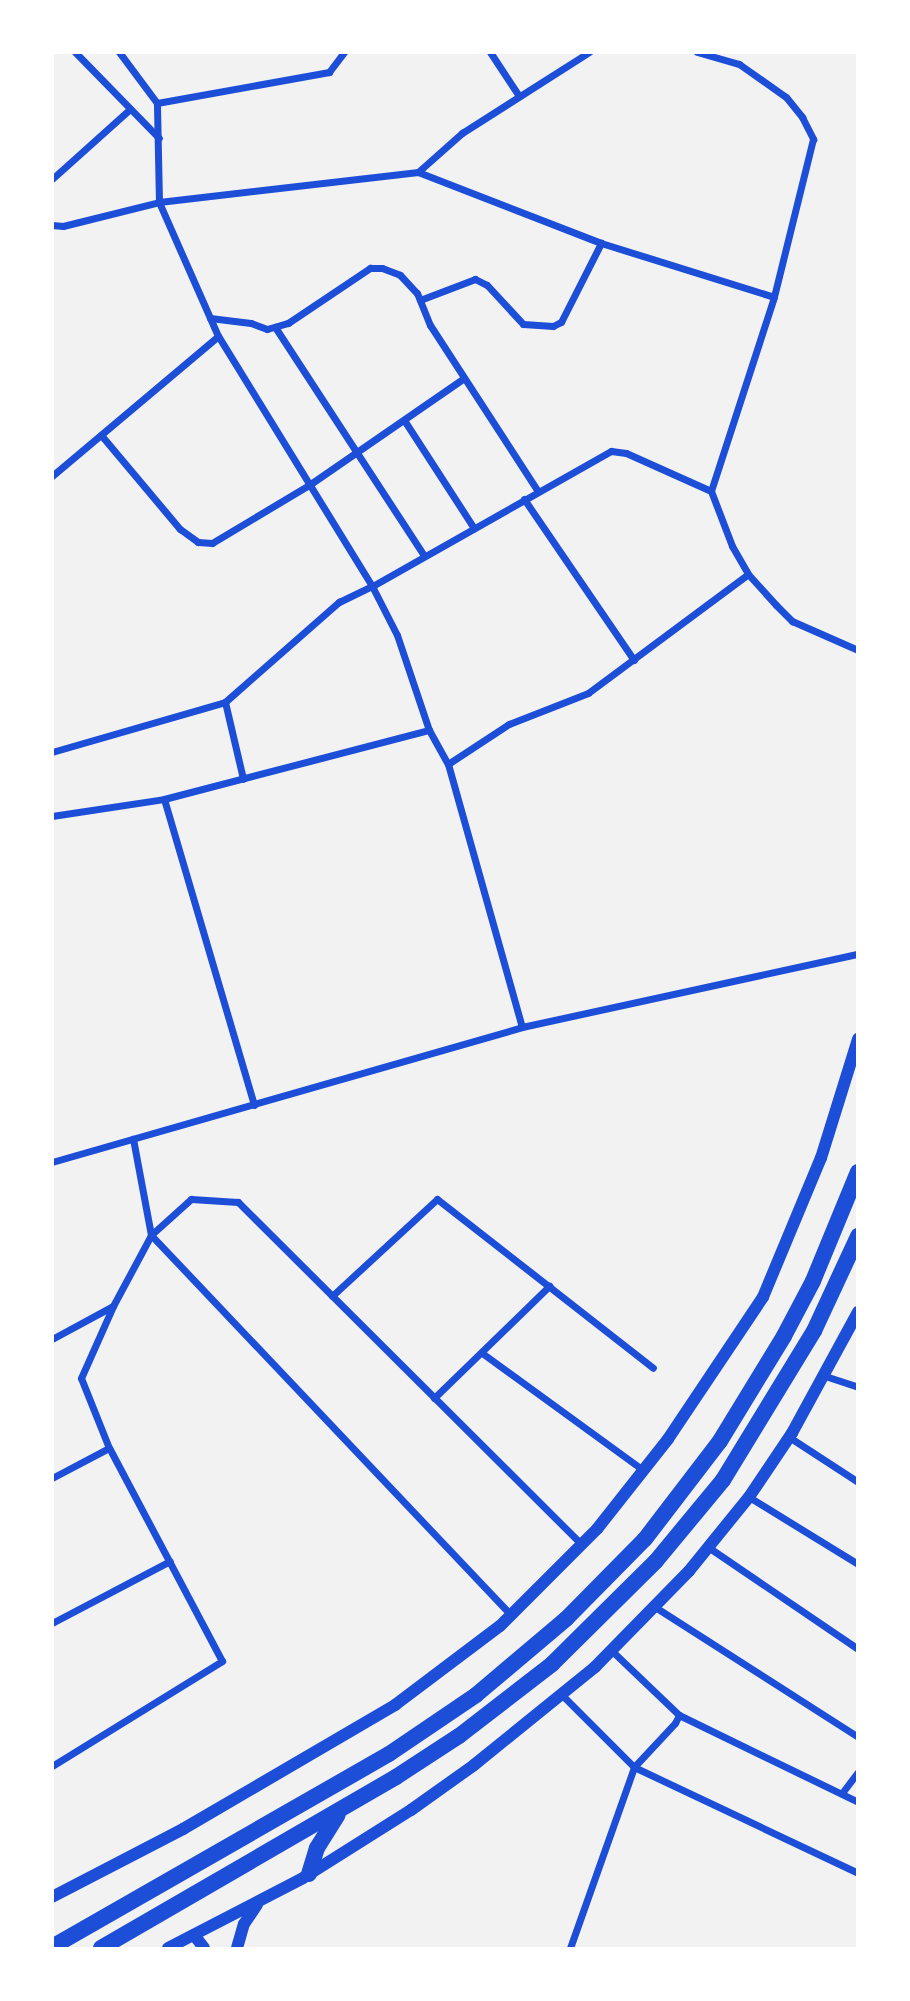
<!DOCTYPE html>
<style>
body{margin:0}
#map{position:relative;width:910px;height:2001px;overflow:hidden;background:#f2f2f2;font-family:"Source Sans 3",sans-serif}
div>[style]{position:absolute}
[style*='--x']{left:calc(var(--x)*1px);top:calc(var(--y)*1px);width:calc(var(--w)*1px);rotate:calc(var(--a)*1deg)}
.minor>*{height:7px;margin:-3.5px;padding:0 3.5px;transform-origin:3.5px;border-radius:3.5px;background:#1d4ed8}
.tertiary>*{height:12px;margin:-6px;padding:0 6px;transform-origin:6px;border-radius:6px;background:#1d4ed8}
.trunk>*{height:16px;margin:-8px;padding:0 8px;transform-origin:8px;border-radius:8px;background:#1d4ed8}
span{translate:-50% -50%;white-space:nowrap;text-align:center;line-height:1.15;-webkit-text-stroke:7px #fff;paint-order:stroke}
.frame{position:absolute;inset:0;border:54px solid #fff;pointer-events:none}
</style>
<div id="map">
<div class="minor">
<div style="--x:75;--y:52;--w:120;--a:45.7"></div>
<div style="--x:490;--y:52;--w:53;--a:56.6"></div>
<div style="--x:697;--y:52;--w:44;--a:15.9"></div>
<div style="--x:739;--y:64;--w:57;--a:35.1"></div>
<div style="--x:786;--y:97;--w:26;--a:51"></div>
<div style="--x:802;--y:117;--w:25;--a:63"></div>
<div style="--x:813;--y:139;--w:163;--a:103.9"></div>
<div style="--x:157;--y:103;--w:175;--a:-10.2"></div>
<div style="--x:329;--y:72;--w:25;--a:-53"></div>
<div style="--x:418;--y:172;--w:59;--a:-41.6"></div>
<div style="--x:462;--y:133;--w:151;--a:-32.5"></div>
<div style="--x:52;--y:179;--w:105;--a:-41.9"></div>
<div style="--x:52;--y:225;--w:11;--a:5"></div>
<div style="--x:63;--y:226;--w:99;--a:-14"></div>
<div style="--x:159;--y:202;--w:99;--a:-91.2"></div>
<div style="--x:157;--y:103;--w:64;--a:-126.7"></div>
<div style="--x:420;--y:300;--w:59;--a:-20.9"></div>
<div style="--x:475;--y:279;--w:13;--a:27"></div>
<div style="--x:487;--y:285;--w:53;--a:47.3"></div>
<div style="--x:523;--y:324;--w:30;--a:4"></div>
<div style="--x:553;--y:326;--w:9;--a:-27"></div>
<div style="--x:561;--y:322;--w:89;--a:-63.1"></div>
<div style="--x:210;--y:318;--w:41;--a:7"></div>
<div style="--x:251;--y:323;--w:17;--a:21"></div>
<div style="--x:267;--y:329;--w:22;--a:-16"></div>
<div style="--x:288;--y:323;--w:99;--a:-33.9"></div>
<div style="--x:370;--y:268;--w:12;--a:0"></div>
<div style="--x:382;--y:268;--w:19;--a:21"></div>
<div style="--x:400;--y:275;--w:25;--a:47"></div>
<div style="--x:417;--y:293;--w:35;--a:68"></div>
<div style="--x:430;--y:325;--w:198;--a:57"></div>
<div style="--x:275;--y:327;--w:273;--a:56.9"></div>
<div style="--x:404;--y:420;--w:129;--a:57.1"></div>
<div style="--x:101;--y:435;--w:123;--a:50"></div>
<div style="--x:180;--y:529;--w:22;--a:36"></div>
<div style="--x:198;--y:542;--w:14;--a:4"></div>
<div style="--x:212;--y:543;--w:113;--a:-30.9"></div>
<div style="--x:309;--y:485;--w:188;--a:-34.6"></div>
<div style="--x:52;--y:476;--w:217;--a:-40.1"></div>
<div style="--x:711;--y:491;--w:93;--a:-155.9"></div>
<div style="--x:626;--y:453;--w:15;--a:-172"></div>
<div style="--x:611;--y:451;--w:274;--a:150.5"></div>
<div style="--x:372;--y:586;--w:294;--a:-121.6"></div>
<div style="--x:218;--y:336;--w:146;--a:-113.8"></div>
<div style="--x:159;--y:202;--w:261;--a:-6.6"></div>
<div style="--x:418;--y:172;--w:196;--a:21.2"></div>
<div style="--x:601;--y:243;--w:181;--a:17.3"></div>
<div style="--x:774;--y:297;--w:204;--a:108"></div>
<div style="--x:711;--y:491;--w:59;--a:69.1"></div>
<div style="--x:732;--y:546;--w:32;--a:60"></div>
<div style="--x:748;--y:574;--w:42;--a:47.9"></div>
<div style="--x:776;--y:605;--w:23;--a:45"></div>
<div style="--x:792;--y:621;--w:72;--a:23.7"></div>
<div style="--x:524;--y:499;--w:195;--a:55.7"></div>
<div style="--x:225;--y:702;--w:79;--a:76.8"></div>
<div style="--x:52;--y:752;--w:180;--a:-16.1"></div>
<div style="--x:225;--y:702;--w:152;--a:-41.3"></div>
<div style="--x:339;--y:602;--w:37;--a:-26"></div>
<div style="--x:372;--y:586;--w:55;--a:63"></div>
<div style="--x:397;--y:635;--w:100;--a:71.4"></div>
<div style="--x:429;--y:730;--w:39;--a:61"></div>
<div style="--x:448;--y:764;--w:273;--a:74.3"></div>
<div style="--x:448;--y:764;--w:73;--a:-33.3"></div>
<div style="--x:509;--y:724;--w:85;--a:-21.4"></div>
<div style="--x:588;--y:693;--w:199;--a:-36.6"></div>
<div style="--x:164;--y:799;--w:319;--a:73.6"></div>
<div style="--x:52;--y:816;--w:113;--a:-8.6"></div>
<div style="--x:164;--y:799;--w:274;--a:-14.6"></div>
<div style="--x:52;--y:1162;--w:489;--a:-16"></div>
<div style="--x:522;--y:1027;--w:344;--a:-12.3"></div>
<div style="--x:332;--y:1296;--w:143;--a:-42.7"></div>
<div style="--x:437;--y:1199;--w:274;--a:38"></div>
<div style="--x:52;--y:1339;--w:69;--a:-28.4"></div>
<div style="--x:482;--y:1353;--w:199;--a:36"></div>
<div style="--x:825;--y:1376;--w:35;--a:18"></div>
<div style="--x:434;--y:1398;--w:161;--a:-44.2"></div>
<div style="--x:789;--y:1437;--w:82;--a:33.1"></div>
<div style="--x:52;--y:1478;--w:64;--a:-27.8"></div>
<div style="--x:749;--y:1497;--w:128;--a:31.6"></div>
<div style="--x:708;--y:1547;--w:181;--a:34.2"></div>
<div style="--x:655;--y:1607;--w:241;--a:32.6"></div>
<div style="--x:511;--y:1615;--w:523;--a:-133.45"></div>
<div style="--x:151;--y:1235;--w:54;--a:-42"></div>
<div style="--x:191;--y:1199;--w:47;--a:3.7"></div>
<div style="--x:238;--y:1202;--w:486;--a:44.9"></div>
<div style="--x:52;--y:1623;--w:133;--a:-27.7"></div>
<div style="--x:562;--y:1695;--w:102;--a:45"></div>
<div style="--x:634;--y:1767;--w:248;--a:25.3"></div>
<div style="--x:679;--y:1715;--w:199;--a:25.9"></div>
<div style="--x:52;--y:1766;--w:200;--a:-31.7"></div>
<div style="--x:222;--y:1661;--w:241;--a:-117.9"></div>
<div style="--x:109;--y:1448;--w:75;--a:-111.8"></div>
<div style="--x:81;--y:1378;--w:79;--a:-66"></div>
<div style="--x:113;--y:1306;--w:81;--a:-61.8"></div>
<div style="--x:151;--y:1235;--w:98;--a:-100.6"></div>
<div style="--x:842;--y:1793;--w:26;--a:-53"></div>
<div style="--x:570;--y:1948;--w:192;--a:-70.5"></div>
<div style="--x:634;--y:1767;--w:60;--a:-47"></div>
<div style="--x:675;--y:1723;--w:9;--a:-63"></div>
<div style="--x:679;--y:1715;--w:93;--a:-136.3"></div>
</div>
<div class="tertiary">
<div style="--x:52;--y:1897;--w:148;--a:-27.4"></div>
<div style="--x:183;--y:1829;--w:246;--a:-30.3"></div>
<div style="--x:395;--y:1705;--w:131;--a:-37"></div>
<div style="--x:500;--y:1626;--w:137;--a:-45"></div>
<div style="--x:597;--y:1529;--w:115;--a:-51.7"></div>
<div style="--x:668;--y:1439;--w:171;--a:-56.2"></div>
<div style="--x:763;--y:1297;--w:151;--a:-67.4"></div>
<div style="--x:821;--y:1158;--w:125;--a:-72.7"></div>
<div style="--x:194;--y:1935;--w:16;--a:52"></div>
<div style="--x:168;--y:1948;--w:152;--a:-27.4"></div>
<div style="--x:303;--y:1878;--w:128;--a:-32.2"></div>
<div style="--x:411;--y:1810;--w:77;--a:-35.5"></div>
<div style="--x:474;--y:1765;--w:156;--a:-39"></div>
<div style="--x:595;--y:1667;--w:134;--a:-45.6"></div>
<div style="--x:689;--y:1571;--w:95;--a:-51"></div>
<div style="--x:749;--y:1497;--w:77;--a:-56.1"></div>
<div style="--x:792;--y:1433;--w:138;--a:-61.4"></div>
<div style="--x:237;--y:1948;--w:25;--a:-74"></div>
<div style="--x:244;--y:1924;--w:23;--a:-56"></div>
</div>
<div class="trunk">
<div style="--x:309;--y:1874;--w:27;--a:-73"></div>
<div style="--x:317;--y:1848;--w:39;--a:-58"></div>
<div style="--x:52;--y:1947;--w:388;--a:-29.8"></div>
<div style="--x:389;--y:1754;--w:105;--a:-34.1"></div>
<div style="--x:476;--y:1695;--w:118;--a:-40.2"></div>
<div style="--x:566;--y:1619;--w:112;--a:-45.4"></div>
<div style="--x:645;--y:1539;--w:123;--a:-52.6"></div>
<div style="--x:720;--y:1441;--w:123;--a:-58.6"></div>
<div style="--x:784;--y:1336;--w:62;--a:-62.2"></div>
<div style="--x:813;--y:1281;--w:118;--a:-67.6"></div>
<div style="--x:101;--y:1948;--w:341;--a:-30.1"></div>
<div style="--x:396;--y:1777;--w:75;--a:-33.1"></div>
<div style="--x:459;--y:1736;--w:118;--a:-37.7"></div>
<div style="--x:552;--y:1664;--w:146;--a:-44.7"></div>
<div style="--x:656;--y:1561;--w:105;--a:-50.4"></div>
<div style="--x:723;--y:1480;--w:175;--a:-58.6"></div>
<div style="--x:814;--y:1331;--w:105;--a:-65.1"></div>
</div>
<div class="frame"></div>
</div>
